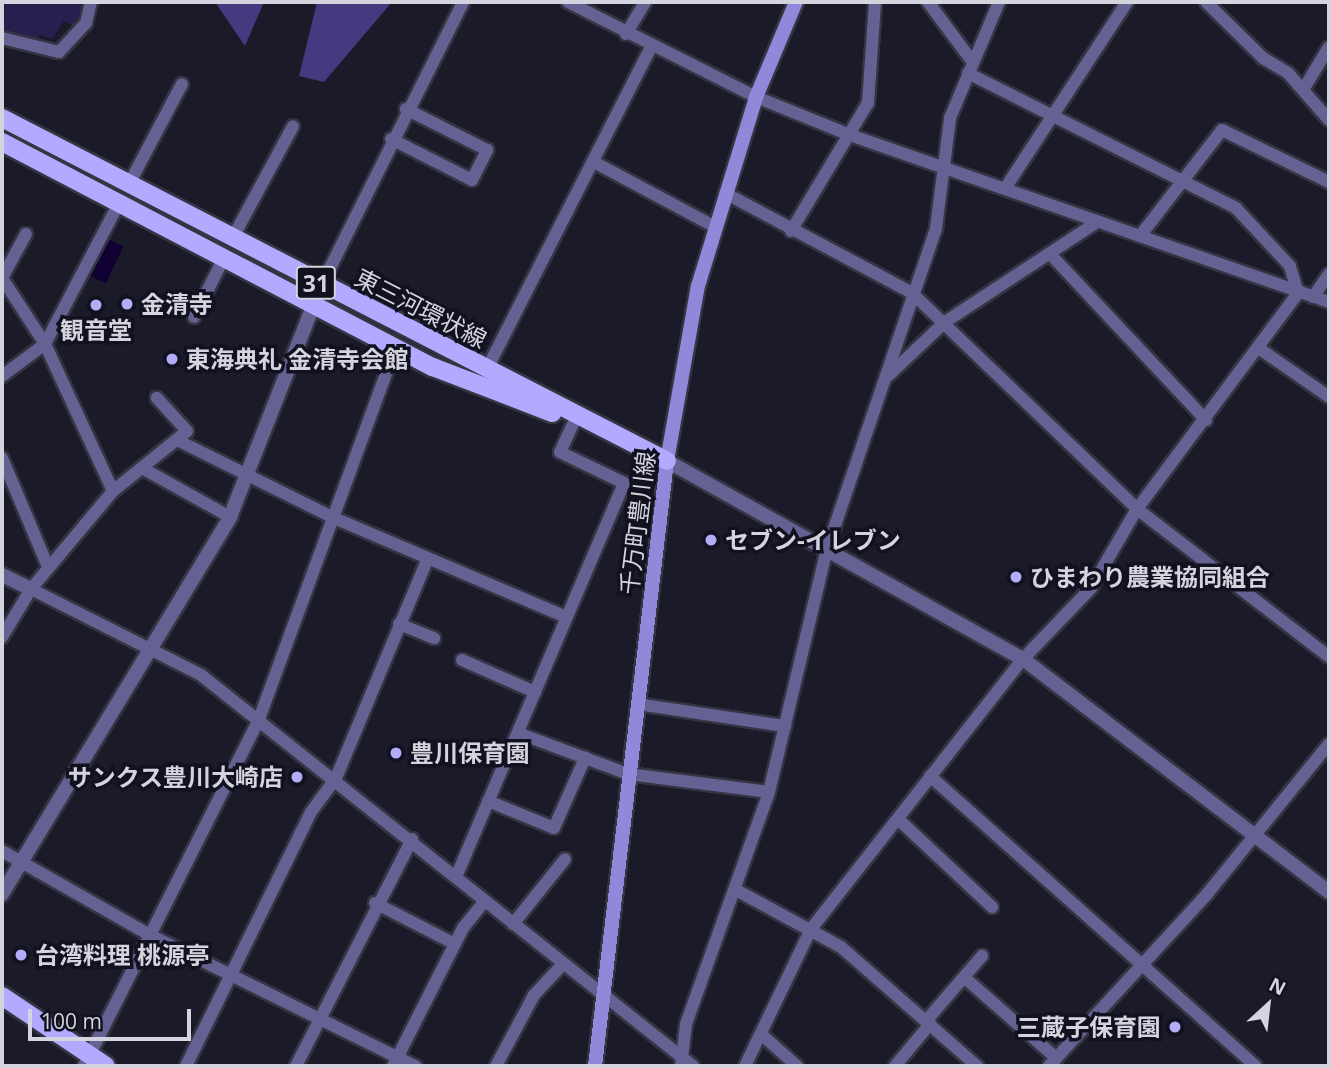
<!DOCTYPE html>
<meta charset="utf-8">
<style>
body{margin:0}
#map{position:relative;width:1331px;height:1068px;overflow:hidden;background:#1b1a29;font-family:"Open Sans","Noto Sans JP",sans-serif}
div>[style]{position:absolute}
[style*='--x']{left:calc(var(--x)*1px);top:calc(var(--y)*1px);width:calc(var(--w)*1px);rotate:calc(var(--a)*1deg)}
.green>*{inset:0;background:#271f4e}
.forest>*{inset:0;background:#45397f}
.water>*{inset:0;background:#100132;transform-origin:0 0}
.roads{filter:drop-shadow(2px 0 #353442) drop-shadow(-2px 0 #353442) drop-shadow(0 2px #353442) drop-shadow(0 -2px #353442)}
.minor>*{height:12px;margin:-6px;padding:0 6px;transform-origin:6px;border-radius:6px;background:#666193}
.tertiary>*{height:14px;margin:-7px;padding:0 7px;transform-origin:7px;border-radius:7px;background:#666193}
.secondary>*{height:14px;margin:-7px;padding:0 7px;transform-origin:7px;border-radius:7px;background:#9088d9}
.primary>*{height:18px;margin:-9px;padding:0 9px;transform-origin:9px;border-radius:9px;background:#b2aafe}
.dots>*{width:19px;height:19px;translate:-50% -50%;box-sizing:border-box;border:4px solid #12111f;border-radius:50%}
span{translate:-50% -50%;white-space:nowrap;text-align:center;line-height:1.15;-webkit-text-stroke:7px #12111f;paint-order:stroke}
.shield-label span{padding:2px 5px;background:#12111f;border:2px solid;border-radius:5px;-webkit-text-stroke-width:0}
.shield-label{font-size:23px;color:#d4d4de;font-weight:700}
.poi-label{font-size:24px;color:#d4d4de;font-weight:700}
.left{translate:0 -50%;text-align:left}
.right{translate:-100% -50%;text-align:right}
.street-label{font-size:24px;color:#d4d4de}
.frame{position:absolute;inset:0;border:4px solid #d4d4de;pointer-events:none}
.north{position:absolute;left:1233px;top:970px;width:70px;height:70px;-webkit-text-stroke:5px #12111f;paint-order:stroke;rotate:27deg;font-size:19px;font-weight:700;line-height:28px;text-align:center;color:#d4d4de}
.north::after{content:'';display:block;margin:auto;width:24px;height:32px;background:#d4d4de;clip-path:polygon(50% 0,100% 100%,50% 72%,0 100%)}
.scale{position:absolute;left:28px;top:1009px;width:163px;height:32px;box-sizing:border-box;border:4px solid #d4d4de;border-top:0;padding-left:9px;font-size:21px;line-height:24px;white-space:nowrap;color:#d4d4de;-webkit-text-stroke:5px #12111f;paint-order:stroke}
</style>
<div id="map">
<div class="green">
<div style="clip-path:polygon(5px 2px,84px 2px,77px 27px,63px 21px,53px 39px,40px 35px,37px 41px,4px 32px)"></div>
</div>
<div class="forest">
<div style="clip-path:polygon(215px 2px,264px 2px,245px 46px)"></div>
<div style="clip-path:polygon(317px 2px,392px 2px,324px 82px,299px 76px)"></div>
</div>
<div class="water">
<div style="left:108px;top:239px;width:17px;height:41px;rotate:25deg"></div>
</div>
<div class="roads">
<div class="minor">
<div style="--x:568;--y:2;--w:211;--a:26.8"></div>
<div style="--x:756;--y:97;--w:101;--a:22"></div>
<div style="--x:850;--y:135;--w:507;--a:19.22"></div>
<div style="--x:928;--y:2;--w:74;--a:53.3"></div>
<div style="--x:1206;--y:2;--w:80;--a:44.5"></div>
<div style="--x:1263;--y:58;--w:29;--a:31"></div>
<div style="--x:1288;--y:73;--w:62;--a:48.9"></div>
<div style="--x:626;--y:34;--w:37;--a:-59"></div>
<div style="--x:2;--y:38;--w:59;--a:13.8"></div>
<div style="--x:59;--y:52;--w:40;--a:-47"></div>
<div style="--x:86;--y:23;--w:22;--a:-77"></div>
<div style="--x:1303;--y:90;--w:50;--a:-58.8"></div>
<div style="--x:391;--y:139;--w:91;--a:26.8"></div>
<div style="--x:472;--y:180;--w:34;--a:-63"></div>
<div style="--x:487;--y:150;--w:91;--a:-153.2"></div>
<div style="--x:594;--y:162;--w:137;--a:28.2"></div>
<div style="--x:129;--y:184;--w:113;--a:-62.1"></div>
<div style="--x:1006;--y:187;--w:221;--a:-56.8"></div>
<div style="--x:725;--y:193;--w:212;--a:28.1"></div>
<div style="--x:912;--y:293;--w:312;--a:43.8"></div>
<div style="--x:1137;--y:509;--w:242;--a:37.6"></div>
<div style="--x:791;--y:231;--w:149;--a:-59"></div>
<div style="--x:868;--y:103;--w:101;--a:-86"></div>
<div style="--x:1140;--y:236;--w:134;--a:-52.3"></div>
<div style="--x:1222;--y:130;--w:119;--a:25.9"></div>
<div style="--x:232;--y:239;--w:128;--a:-61.6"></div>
<div style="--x:1052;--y:256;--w:225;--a:46.8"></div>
<div style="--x:2;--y:278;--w:79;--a:56.9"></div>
<div style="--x:45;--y:344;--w:162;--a:65.2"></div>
<div style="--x:2;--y:278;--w:50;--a:-61.4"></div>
<div style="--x:321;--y:286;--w:318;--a:-63.4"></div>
<div style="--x:1313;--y:297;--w:28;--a:-55"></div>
<div style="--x:194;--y:317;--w:66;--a:-63"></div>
<div style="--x:1260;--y:349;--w:84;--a:34.8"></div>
<div style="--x:487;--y:369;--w:361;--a:-63"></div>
<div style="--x:2;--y:376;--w:54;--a:-36.7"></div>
<div style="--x:45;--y:344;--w:159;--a:-62.3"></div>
<div style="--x:888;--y:376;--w:79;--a:-43.5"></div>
<div style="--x:945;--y:322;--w:182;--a:-33.3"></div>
<div style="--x:177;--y:440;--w:175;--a:26.4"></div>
<div style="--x:334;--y:518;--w:252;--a:23.1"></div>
<div style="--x:2;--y:458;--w:118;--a:67.1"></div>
<div style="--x:142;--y:468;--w:101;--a:29.1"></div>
<div style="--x:31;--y:589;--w:191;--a:26.8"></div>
<div style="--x:201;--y:675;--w:628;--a:38.47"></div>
<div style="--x:399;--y:624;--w:38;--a:22"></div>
<div style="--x:2;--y:637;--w:56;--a:-58.9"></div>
<div style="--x:31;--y:589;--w:128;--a:-50.1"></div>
<div style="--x:113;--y:491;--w:95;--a:-39"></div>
<div style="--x:187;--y:431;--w:45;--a:-132.3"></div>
<div style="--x:462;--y:660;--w:80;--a:23.7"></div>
<div style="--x:637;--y:704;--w:150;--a:8.5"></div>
<div style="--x:518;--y:733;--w:117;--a:20.4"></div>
<div style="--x:628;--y:774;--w:142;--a:7.3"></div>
<div style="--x:930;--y:776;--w:436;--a:41.7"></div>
<div style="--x:488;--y:801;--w:71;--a:22.2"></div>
<div style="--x:554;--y:828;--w:77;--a:-66.1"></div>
<div style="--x:898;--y:819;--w:129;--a:43.1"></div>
<div style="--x:2;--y:851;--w:170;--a:29.6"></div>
<div style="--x:150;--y:935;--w:296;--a:26.3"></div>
<div style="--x:456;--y:877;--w:428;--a:-66.9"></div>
<div style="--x:624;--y:483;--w:71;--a:-154.2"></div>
<div style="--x:560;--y:452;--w:35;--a:-65"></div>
<div style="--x:736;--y:890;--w:119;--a:28.5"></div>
<div style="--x:841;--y:947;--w:181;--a:41.2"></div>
<div style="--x:375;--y:903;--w:90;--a:27.1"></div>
<div style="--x:513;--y:924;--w:83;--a:-51.3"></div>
<div style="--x:965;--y:978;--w:121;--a:41.3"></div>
<div style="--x:926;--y:1021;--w:86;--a:-49.3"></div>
<div style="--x:761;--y:1034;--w:48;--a:41.6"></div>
<div style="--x:84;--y:1066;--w:389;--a:-63.2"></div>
<div style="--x:259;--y:719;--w:396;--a:-69.8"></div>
<div style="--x:186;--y:1066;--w:283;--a:-63.8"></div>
<div style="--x:311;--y:812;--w:42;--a:-53.7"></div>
<div style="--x:336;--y:778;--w:238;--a:-67.3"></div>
<div style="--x:296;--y:1066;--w:255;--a:-62.9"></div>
<div style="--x:393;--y:1066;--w:155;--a:-63.1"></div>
<div style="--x:463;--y:928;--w:35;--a:-51"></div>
<div style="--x:496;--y:1066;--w:81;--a:-61.8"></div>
<div style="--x:534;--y:995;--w:42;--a:-46.9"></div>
<div style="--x:681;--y:1066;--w:42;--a:-83.2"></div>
<div style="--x:686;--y:1024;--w:246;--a:-70.3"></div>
<div style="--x:769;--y:792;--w:250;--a:-76.6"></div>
<div style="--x:827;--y:549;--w:339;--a:-71.2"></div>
<div style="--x:936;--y:228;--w:111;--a:-82.7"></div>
<div style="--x:950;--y:118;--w:126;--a:-67.1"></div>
<div style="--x:745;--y:1066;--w:152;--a:-64.3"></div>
<div style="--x:811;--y:929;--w:343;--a:-51.9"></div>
<div style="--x:1023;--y:659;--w:98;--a:-46.2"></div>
<div style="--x:1091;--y:588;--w:91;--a:-59.8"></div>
<div style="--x:1137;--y:509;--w:269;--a:-53.3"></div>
<div style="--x:1298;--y:293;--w:28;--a:-107"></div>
<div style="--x:1290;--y:266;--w:79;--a:-133"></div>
<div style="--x:1236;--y:208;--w:300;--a:-153.3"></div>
<div style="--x:895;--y:1066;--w:55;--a:-50.2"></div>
<div style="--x:1049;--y:1066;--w:234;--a:-47.4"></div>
<div style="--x:1207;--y:894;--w:193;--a:-50.9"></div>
</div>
<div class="tertiary">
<div style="--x:667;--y:461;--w:407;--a:29.1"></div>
<div style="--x:1023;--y:659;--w:385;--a:37.3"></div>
<div style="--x:2;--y:575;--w:32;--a:26"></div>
<div style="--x:2;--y:894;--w:441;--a:-58.8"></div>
<div style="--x:230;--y:517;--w:248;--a:-68.5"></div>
</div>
<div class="secondary">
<div style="--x:595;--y:1066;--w:609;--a:-83.21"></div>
<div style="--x:667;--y:461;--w:178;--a:-80"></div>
<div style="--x:698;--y:286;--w:198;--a:-72.9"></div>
<div style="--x:756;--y:97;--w:103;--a:-67.2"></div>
</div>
<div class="primary">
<div style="--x:2;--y:118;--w:748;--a:27.28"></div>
<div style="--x:2;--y:142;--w:486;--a:27.6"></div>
<div style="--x:433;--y:367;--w:128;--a:21.1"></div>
<div style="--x:2;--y:996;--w:125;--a:33.9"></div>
</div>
</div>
<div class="dots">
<div style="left:127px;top:304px;background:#b3adf9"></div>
<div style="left:96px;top:305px;background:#b3adf9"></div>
<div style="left:172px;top:359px;background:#b3adf9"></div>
<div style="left:711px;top:540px;background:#b3adf9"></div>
<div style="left:1016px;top:577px;background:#b3adf9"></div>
<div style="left:396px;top:753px;background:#b3adf9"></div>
<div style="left:297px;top:777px;background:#b3adf9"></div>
<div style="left:21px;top:955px;background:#b3adf9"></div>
<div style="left:1175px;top:1027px;background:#b3adf9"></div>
</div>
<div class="shield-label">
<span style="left:316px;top:283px">31</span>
</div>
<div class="poi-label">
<span class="left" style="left:141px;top:304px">金清寺</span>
<span style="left:96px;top:330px">観音堂</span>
<span class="left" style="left:186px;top:359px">東海典礼 金清寺会館</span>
<span class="left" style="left:725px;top:540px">セブン-イレブン</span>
<span class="left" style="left:1030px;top:577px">ひまわり農業協同組合</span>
<span class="left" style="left:410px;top:753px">豊川保育園</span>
<span class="right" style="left:283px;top:777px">サンクス豊川大崎店</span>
<span class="left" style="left:35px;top:955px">台湾料理 桃源亭</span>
<span class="right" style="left:1161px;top:1027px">三蔵子保育園</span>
</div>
<div class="street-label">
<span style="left:421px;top:308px;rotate:27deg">東三河環状線</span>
<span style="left:637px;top:523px;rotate:-83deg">千万町豊川線</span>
</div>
<div class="frame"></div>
<div class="north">N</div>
<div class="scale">100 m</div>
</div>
